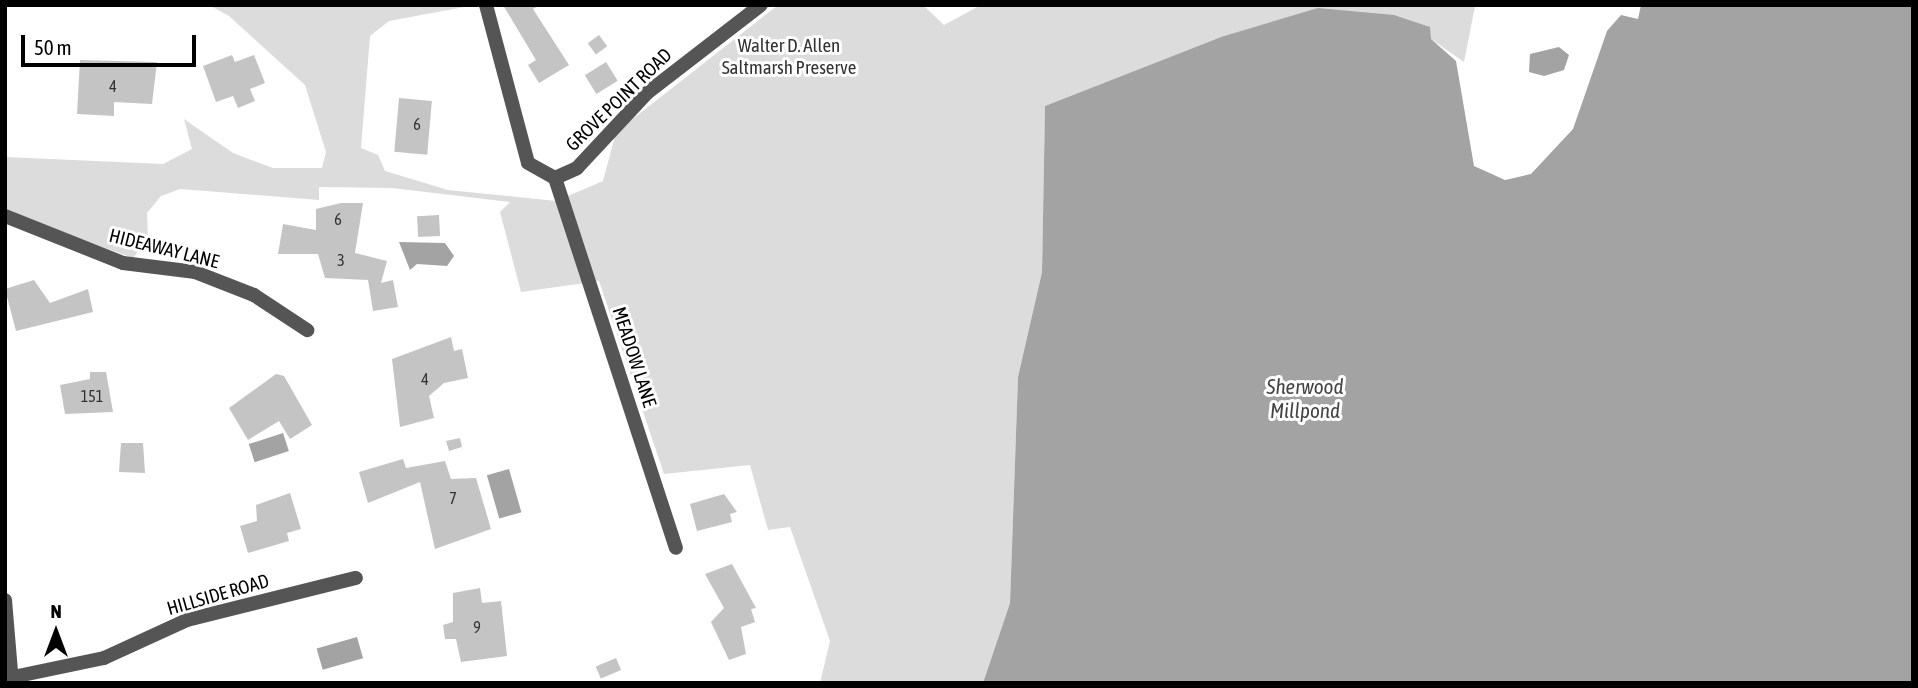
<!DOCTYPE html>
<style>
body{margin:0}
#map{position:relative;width:1918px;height:688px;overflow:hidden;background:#fff;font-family:"Asap Condensed",sans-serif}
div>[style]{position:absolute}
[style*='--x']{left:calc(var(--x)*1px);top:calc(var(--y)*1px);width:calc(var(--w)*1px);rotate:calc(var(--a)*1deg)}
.green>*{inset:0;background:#dcdcdc}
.water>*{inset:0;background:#a3a3a3;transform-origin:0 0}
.building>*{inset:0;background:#c4c4c4;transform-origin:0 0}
.minor>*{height:14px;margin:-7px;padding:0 7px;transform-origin:7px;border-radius:7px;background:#555}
.tertiary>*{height:14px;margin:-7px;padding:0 7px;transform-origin:7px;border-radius:7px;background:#555}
span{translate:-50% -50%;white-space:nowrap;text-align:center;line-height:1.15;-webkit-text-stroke:6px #fff;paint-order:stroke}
.number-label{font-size:16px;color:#313131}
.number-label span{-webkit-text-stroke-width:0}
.park-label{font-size:19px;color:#333}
.street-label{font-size:19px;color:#000}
.water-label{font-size:21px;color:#444;font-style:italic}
.frame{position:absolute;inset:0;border:7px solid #000;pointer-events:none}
.north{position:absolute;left:21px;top:597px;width:70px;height:70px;-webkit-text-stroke:5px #fff;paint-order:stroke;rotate:0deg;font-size:19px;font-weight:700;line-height:28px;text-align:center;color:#000}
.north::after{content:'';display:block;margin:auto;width:24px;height:32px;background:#000;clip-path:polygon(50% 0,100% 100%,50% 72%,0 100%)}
.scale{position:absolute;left:21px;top:35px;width:175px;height:32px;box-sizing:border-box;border:4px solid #000;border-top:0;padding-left:9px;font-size:21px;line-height:24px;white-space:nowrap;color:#000;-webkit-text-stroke:5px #fff;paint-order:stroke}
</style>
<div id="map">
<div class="green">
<div style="clip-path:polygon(209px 5px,475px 5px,389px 21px,370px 36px,361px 148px,378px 155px,385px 171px,448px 190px,556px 201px,603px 181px,616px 132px,778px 5px,923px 5px,944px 25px,981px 5px,1475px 6px,1464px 62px,1431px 39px,1221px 37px,1045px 106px,1042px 272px,1018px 377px,1010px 603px,983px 683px,820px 683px,830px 641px,790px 527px,768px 530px,750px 465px,664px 474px,599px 281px,521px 292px,500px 212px,510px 202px,392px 188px,319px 187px,319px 200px,180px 189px,161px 196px,147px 213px,148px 239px,133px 258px,5px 212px,5px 157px,163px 164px,192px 149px,184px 119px,233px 153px,273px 168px,322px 168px,326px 152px,305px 85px,229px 16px)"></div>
</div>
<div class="water">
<div style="clip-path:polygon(1641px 5px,1913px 5px,1913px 683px,983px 683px,1010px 603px,1018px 377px,1042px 272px,1045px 106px,1221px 37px,1318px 8px,1394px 15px,1430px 27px,1431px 39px,1456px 61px,1474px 166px,1505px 180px,1531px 174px,1573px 129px,1607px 31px,1621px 15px,1638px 19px)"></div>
<div style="clip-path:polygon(1559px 47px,1569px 55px,1564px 70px,1544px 76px,1529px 72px,1530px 54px)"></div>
<div style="clip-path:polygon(399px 242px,445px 243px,454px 256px,447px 266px,417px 264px,410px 270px)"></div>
<div style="left:283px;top:433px;width:19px;height:36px;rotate:72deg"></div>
<div style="left:509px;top:469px;width:45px;height:23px;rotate:74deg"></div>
<div style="left:357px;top:637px;width:22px;height:42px;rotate:74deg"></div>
</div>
<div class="building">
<div style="clip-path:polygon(503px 5px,540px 5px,533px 9px,569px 65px,539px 83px,528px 65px,536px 60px)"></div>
<div style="left:599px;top:35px;width:14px;height:14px;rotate:54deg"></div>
<div style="clip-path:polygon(232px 55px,235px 62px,254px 55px,265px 83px,250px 89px,255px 101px,238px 108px,233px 96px,216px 102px,203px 66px)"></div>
<div style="clip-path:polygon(80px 60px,157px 62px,152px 104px,114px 102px,114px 116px,77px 114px)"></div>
<div style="left:606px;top:62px;width:22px;height:25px;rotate:58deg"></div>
<div style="left:399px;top:98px;width:33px;height:54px;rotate:5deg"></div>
<div style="clip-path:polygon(341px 203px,363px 203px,355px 253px,387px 261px,381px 283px,393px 280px,398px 307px,373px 311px,368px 280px,325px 278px,318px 254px,278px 254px,283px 224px,316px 230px,316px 209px)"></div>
<div style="left:439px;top:215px;width:21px;height:22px;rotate:87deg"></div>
<div style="clip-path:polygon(34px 280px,50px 303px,88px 289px,93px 312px,16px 331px,5px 289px)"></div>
<div style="clip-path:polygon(451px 337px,454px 351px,462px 349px,468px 378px,444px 383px,429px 396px,434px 418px,400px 427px,392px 359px)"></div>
<div style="clip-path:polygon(90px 372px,106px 372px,113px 412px,65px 414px,60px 385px,90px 379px)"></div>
<div style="clip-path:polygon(276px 374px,284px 376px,312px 425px,290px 439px,279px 421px,248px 440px,229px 408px)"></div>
<div style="clip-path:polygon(460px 438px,462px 447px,449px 451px,446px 441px)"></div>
<div style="clip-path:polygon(121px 443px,143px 443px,145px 473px,119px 472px)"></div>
<div style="clip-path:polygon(403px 459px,406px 468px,445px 461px,451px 479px,476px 478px,491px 529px,435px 549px,420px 482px,368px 503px,359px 472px)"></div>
<div style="clip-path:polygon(290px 493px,301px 529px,287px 533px,289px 541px,248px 553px,240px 526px,257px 521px,256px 505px)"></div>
<div style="clip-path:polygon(724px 494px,737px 512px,730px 514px,732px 522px,697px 531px,690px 504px)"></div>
<div style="clip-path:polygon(732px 564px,756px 608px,751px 609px,755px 622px,741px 627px,746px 654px,729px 660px,711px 622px,724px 608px,705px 574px)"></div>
<div style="clip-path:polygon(480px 588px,482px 603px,501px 601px,507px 656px,461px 662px,456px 639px,445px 639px,443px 625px,453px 622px,453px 593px)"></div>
<div style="left:616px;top:658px;width:13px;height:22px;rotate:67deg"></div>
</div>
<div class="minor">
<div style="--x:486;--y:5;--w:163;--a:75.1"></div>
<div style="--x:528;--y:163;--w:31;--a:29"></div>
<div style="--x:555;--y:178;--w:389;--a:71.9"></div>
<div style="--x:555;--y:178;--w:24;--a:-24"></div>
<div style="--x:577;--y:168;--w:103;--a:-47"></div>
<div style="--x:647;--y:93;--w:144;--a:-37.7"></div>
<div style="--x:5;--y:216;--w:127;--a:21.7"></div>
<div style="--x:123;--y:263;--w:73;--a:7.1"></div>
<div style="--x:195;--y:272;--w:63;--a:21.3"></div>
<div style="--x:254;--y:295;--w:64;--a:33.4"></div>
<div style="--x:13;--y:677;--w:93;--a:-11.8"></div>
<div style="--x:104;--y:658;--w:91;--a:-24.6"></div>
<div style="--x:187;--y:620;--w:174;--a:-14"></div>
</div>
<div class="tertiary">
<div style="--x:5;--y:600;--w:83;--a:85.2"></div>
</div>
<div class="number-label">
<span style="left:113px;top:86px">4</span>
<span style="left:417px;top:124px">6</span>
<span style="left:338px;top:219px">6</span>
<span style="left:341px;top:260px">3</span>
<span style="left:425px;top:379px">4</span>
<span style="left:92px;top:396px">151</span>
<span style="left:453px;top:498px">7</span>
<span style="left:477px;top:627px">9</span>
</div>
<div class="park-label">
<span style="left:789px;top:57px">Walter D. Allen<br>Saltmarsh Preserve</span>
</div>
<div class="street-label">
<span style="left:619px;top:100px;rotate:-44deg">GROVE POINT ROAD</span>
<span style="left:164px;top:249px;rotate:14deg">HIDEAWAY LANE</span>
<span style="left:634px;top:357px;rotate:72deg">MEADOW LANE</span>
<span style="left:218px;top:595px;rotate:-16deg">HILLSIDE ROAD</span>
</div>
<div class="water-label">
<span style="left:1305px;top:398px">Sherwood<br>Millpond</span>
</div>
<div class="frame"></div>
<div class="north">N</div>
<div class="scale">50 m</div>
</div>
